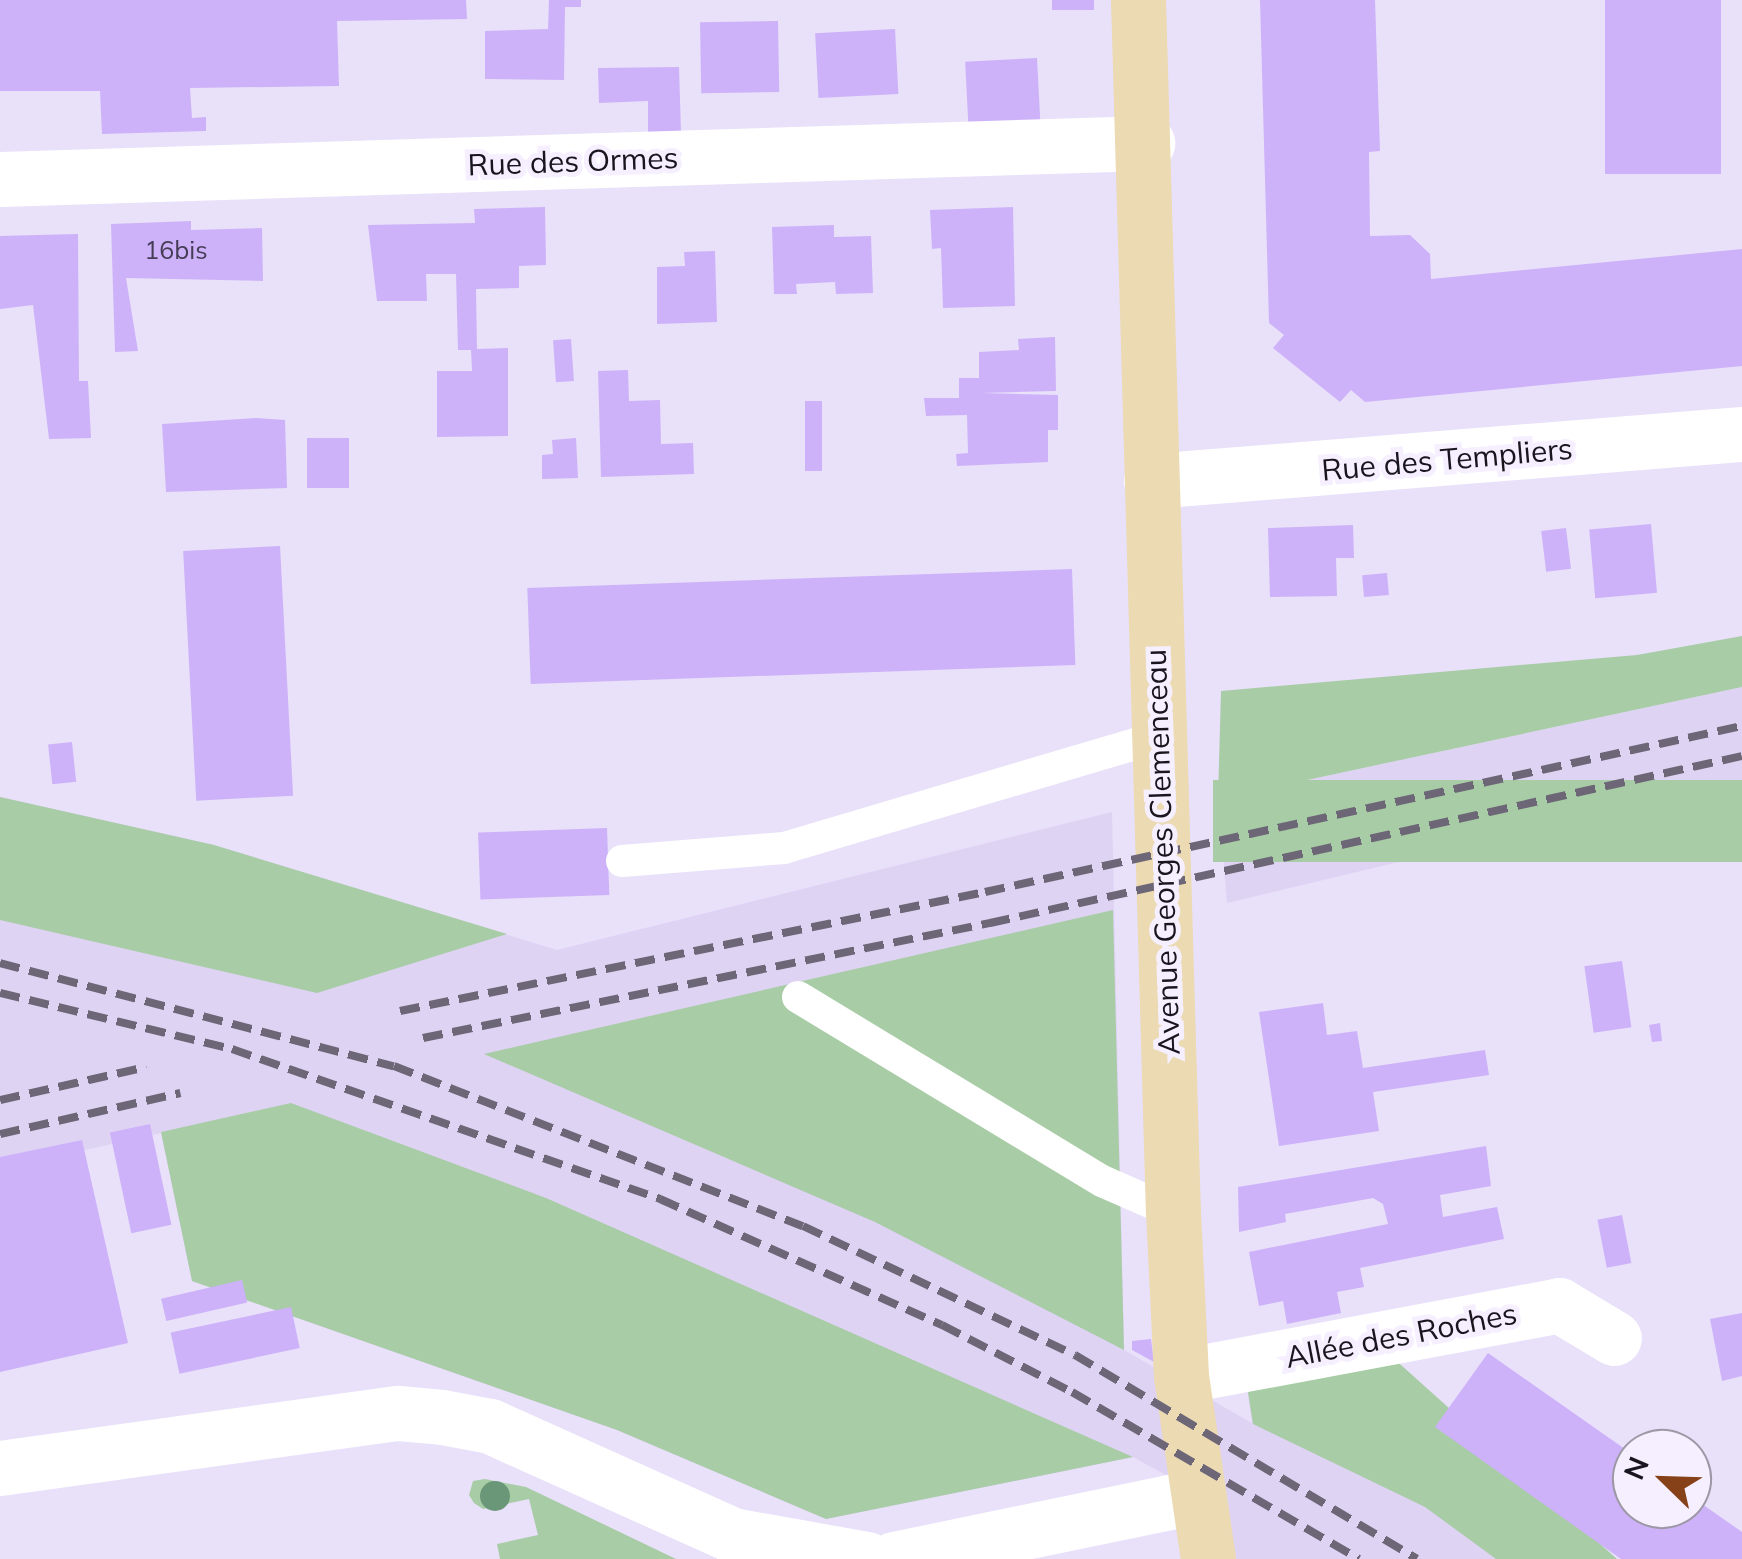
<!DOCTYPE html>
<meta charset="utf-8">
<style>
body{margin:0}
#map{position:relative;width:1742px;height:1559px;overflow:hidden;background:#e9e0fa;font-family:Mulish,sans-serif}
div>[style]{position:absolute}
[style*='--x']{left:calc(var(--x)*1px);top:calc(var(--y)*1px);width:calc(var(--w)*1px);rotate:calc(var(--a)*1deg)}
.built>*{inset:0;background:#dfd3f4}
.green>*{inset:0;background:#a8cca6;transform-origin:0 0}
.building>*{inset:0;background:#cdb2f9;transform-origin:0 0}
.lane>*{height:32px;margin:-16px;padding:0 16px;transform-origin:16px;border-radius:16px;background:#fff}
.street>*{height:55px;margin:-27.5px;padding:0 27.5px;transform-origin:27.5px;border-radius:27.5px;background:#fff}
.secondary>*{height:55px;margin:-27.5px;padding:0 27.5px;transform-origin:27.5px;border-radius:27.5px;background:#ebdab2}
.rail>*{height:8px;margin-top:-4px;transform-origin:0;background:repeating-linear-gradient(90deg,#6c6676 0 20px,transparent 0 30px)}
.trees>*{width:30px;height:30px;margin:-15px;border-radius:50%;background:#6a9777}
span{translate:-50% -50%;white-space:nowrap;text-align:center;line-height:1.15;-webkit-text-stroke:10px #f5efff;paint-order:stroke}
.number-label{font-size:25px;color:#453c55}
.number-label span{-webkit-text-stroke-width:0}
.street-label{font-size:30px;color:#18151e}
.north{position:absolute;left:1612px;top:1429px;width:100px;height:100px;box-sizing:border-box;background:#f5efff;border:2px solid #9d98a5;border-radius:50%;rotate:293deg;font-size:28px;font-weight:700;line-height:40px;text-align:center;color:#18151e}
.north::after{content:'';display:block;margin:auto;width:35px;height:45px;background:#864119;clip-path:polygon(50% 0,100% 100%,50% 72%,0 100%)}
</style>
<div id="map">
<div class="built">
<div style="clip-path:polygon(1742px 687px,1742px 780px,1227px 903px,1218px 799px)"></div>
<div style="clip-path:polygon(0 797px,214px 845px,557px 950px,1112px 812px,1124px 1350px,1252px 1423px,1244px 1367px,1585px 1559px,1227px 1559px,1199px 1493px,1133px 1457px,826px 1519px,617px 1430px,192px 1281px,161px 1133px,0 1169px)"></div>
</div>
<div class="green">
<div style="clip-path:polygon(1742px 636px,1742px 687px,1218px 799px,1221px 691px,1637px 655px)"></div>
<div style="left:1742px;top:780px;width:82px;height:529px;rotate:90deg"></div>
<div style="clip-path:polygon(0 797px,214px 845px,507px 934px,317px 993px,0 920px)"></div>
<div style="clip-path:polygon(1113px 910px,1124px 1350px,875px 1222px,484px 1054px)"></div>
<div style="clip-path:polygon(291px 1103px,546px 1198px,1133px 1457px,826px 1519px,617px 1430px,192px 1281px,161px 1132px)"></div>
<div style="clip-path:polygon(1381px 1347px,1617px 1559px,1496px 1559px,1425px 1507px,1253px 1424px,1244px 1367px)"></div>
<div style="clip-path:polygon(485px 1479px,526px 1487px,676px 1559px,500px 1559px,497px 1544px,538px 1535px,529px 1499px,483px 1509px,474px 1503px,469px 1495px,473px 1481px)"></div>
</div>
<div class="building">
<div style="clip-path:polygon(0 0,466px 0,467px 19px,337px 21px,339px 86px,190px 88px,192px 118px,206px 117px,206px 131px,102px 134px,100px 91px,0 91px)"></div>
<div style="clip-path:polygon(549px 0,581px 0,581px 7px,565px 7px,564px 80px,485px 79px,485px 31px,548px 29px)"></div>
<div style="left:1052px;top:0;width:42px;height:10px"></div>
<div style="clip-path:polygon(1260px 0,1375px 0,1380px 151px,1369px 152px,1370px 236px,1410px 235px,1430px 254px,1431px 279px,1742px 249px,1742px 366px,1365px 402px,1351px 390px,1340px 402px,1273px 348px,1284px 335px,1269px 323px)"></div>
<div style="left:1605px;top:0;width:116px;height:174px"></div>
<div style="left:778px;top:21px;width:71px;height:78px;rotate:89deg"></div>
<div style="left:895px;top:29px;width:65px;height:80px;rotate:87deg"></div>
<div style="left:1037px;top:58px;width:62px;height:72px;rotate:87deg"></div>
<div style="clip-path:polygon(679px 67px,681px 132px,648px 133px,648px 101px,599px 103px,598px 68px)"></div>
<div style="clip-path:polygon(545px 207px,546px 265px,519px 266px,519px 288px,476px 289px,477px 349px,508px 348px,508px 436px,437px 437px,437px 371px,472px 371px,471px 350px,458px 350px,456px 274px,426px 274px,427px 301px,377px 301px,368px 225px,475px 223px,474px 209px)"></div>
<div style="clip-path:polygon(1013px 207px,1015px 306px,943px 308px,941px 248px,932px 249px,930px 210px)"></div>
<div style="clip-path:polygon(191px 221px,191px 230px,262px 228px,263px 281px,126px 278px,138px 351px,115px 352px,111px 224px)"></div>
<div style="clip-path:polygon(834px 225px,834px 237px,871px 236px,873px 293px,836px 294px,835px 282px,796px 284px,797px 294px,774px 294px,772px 227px)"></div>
<div style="clip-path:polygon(78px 234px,79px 381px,88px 381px,91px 438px,49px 439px,33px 305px,0 309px,0 236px)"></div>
<div style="clip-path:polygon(715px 251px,717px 322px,657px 324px,657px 267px,685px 266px,684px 252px)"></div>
<div style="clip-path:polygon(1055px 337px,1056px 391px,981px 393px,1058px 395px,1058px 430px,1048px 430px,1048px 462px,957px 466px,956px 454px,968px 453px,967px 415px,926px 416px,924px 398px,959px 398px,959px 378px,979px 378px,979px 352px,1019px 350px,1018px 339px)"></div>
<div style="left:571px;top:339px;width:42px;height:18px;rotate:86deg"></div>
<div style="clip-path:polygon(628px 370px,629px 401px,660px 400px,661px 444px,693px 443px,694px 474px,601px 477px,598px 371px)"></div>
<div style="left:805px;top:401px;width:17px;height:70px"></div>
<div style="clip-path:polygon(256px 418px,285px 420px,287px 488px,166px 492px,162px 424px)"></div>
<div style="left:307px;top:438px;width:42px;height:50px"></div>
<div style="clip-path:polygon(576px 438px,578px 478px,542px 479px,542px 455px,553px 454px,552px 440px)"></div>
<div style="left:1651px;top:524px;width:69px;height:62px;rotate:85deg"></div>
<div style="clip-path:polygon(1353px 525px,1354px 558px,1336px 558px,1337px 596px,1270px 597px,1268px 528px)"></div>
<div style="left:1566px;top:528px;width:41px;height:25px;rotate:83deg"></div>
<div style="left:280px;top:546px;width:250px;height:97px;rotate:87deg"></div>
<div style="left:1072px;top:569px;width:96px;height:545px;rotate:88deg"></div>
<div style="left:1387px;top:573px;width:22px;height:25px;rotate:85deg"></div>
<div style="left:72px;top:742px;width:40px;height:24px;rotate:84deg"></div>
<div style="left:607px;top:828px;width:67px;height:129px;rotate:88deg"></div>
<div style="left:1622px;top:961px;width:67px;height:38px;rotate:82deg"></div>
<div style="clip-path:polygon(1323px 1003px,1327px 1035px,1357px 1031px,1363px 1068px,1485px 1050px,1489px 1075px,1373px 1092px,1379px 1131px,1279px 1146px,1259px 1012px)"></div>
<div style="clip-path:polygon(1660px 1023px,1662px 1041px,1652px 1042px,1649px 1025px)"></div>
<div style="left:150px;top:1124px;width:103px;height:41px;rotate:78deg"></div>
<div style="clip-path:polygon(82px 1140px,128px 1343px,0 1372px,0 1157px)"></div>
<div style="clip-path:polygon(1486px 1146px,1491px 1186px,1440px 1195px,1443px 1217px,1497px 1207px,1504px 1239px,1360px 1268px,1364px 1287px,1337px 1292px,1341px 1313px,1287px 1324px,1283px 1301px,1259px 1306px,1249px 1252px,1388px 1224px,1383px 1204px,1373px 1198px,1285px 1214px,1286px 1222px,1239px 1232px,1238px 1187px)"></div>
<div style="left:1622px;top:1215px;width:49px;height:25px;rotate:79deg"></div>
<div style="left:242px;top:1280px;width:23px;height:83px;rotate:77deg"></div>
<div style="left:291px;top:1307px;width:42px;height:123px;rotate:78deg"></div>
<div style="clip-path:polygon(1742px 1313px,1742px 1376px,1722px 1381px,1710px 1319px)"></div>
<div style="clip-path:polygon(1151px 1339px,1154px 1362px,1132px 1350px,1132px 1341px)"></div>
<div style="clip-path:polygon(1488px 1353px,1632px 1454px,1632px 1509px,1692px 1509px,1692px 1497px,1742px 1532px,1742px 1559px,1621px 1559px,1435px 1427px)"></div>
</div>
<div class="lane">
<div style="--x:622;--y:861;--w:163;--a:-4.6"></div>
<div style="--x:784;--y:848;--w:390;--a:-16.5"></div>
<div style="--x:798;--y:997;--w:355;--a:31.2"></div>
<div style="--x:1102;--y:1181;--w:77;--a:23.6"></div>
</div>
<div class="street">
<div style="--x:0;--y:179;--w:1148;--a:-1.8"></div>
<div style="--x:1151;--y:481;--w:593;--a:-4.55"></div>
<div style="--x:1181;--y:1376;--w:385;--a:-10.6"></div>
<div style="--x:1559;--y:1305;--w:64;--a:31"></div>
<div style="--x:0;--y:1468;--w:402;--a:-7.9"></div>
<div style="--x:398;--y:1413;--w:44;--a:5.2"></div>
<div style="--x:442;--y:1417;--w:49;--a:10.6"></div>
<div style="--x:490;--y:1426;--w:265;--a:24.2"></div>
<div style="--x:732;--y:1535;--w:137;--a:10.1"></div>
<div style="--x:894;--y:1559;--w:306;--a:-11.7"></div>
</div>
<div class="secondary">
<div style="--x:1138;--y:0;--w:1213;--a:88.35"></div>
<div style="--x:1173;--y:1212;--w:164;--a:87.2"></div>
<div style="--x:1181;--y:1376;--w:185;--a:81.6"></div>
</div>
<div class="rail">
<div style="--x:0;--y:963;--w:407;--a:14.7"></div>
<div style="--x:394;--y:1066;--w:439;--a:21.4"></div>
<div style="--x:803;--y:1226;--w:301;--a:25.4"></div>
<div style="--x:1075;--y:1355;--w:398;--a:30.8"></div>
<div style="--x:0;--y:993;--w:239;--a:13.6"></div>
<div style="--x:232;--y:1049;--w:454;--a:19.3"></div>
<div style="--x:660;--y:1199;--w:309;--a:24.1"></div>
<div style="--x:942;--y:1325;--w:146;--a:27.3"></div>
<div style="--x:1072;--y:1392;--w:332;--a:30.2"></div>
<div style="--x:400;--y:1011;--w:597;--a:-11.5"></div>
<div style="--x:985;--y:892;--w:775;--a:-12.37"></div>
<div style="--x:423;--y:1038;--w:579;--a:-11.47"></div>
<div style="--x:990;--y:923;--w:770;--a:-12.52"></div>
<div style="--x:0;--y:1100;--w:150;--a:-12.7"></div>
<div style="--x:0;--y:1134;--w:185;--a:-12.8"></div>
</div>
<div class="trees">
<div style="left:495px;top:1496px"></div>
</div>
<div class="number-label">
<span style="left:176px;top:250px">16bis</span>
</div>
<div class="street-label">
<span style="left:573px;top:161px;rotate:-2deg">Rue des Ormes</span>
<span style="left:1447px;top:459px;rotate:-5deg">Rue des Templiers</span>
<span style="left:1162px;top:852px;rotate:-92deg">Avenue Georges Clemenceau</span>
<span style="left:1401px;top:1335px;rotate:-11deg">Allée des Roches</span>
</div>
<div class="north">N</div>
</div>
